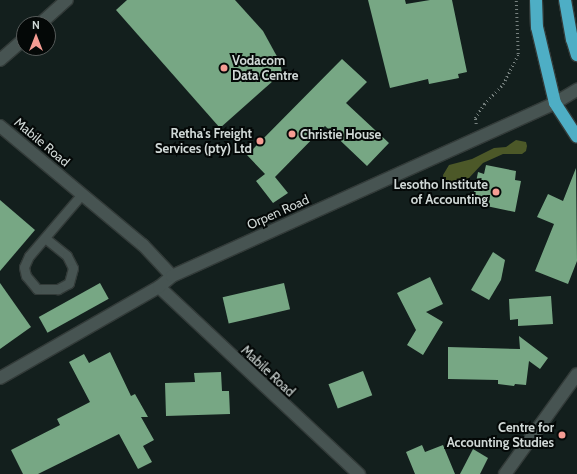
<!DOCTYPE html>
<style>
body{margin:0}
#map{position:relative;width:577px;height:474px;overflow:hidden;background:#131f1d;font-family:Cabin,sans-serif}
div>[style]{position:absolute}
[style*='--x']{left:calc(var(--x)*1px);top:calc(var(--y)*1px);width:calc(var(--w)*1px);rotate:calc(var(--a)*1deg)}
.forest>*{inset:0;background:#4c5828}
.building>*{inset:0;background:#77a784;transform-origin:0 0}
.path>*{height:2.5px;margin-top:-1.25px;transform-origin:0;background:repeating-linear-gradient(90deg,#77817f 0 1px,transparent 0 4px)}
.roads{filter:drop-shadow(1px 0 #333b39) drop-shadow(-1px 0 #333b39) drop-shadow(0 1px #333b39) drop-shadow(0 -1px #333b39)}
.lane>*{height:9px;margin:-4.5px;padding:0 4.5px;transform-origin:4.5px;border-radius:4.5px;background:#475452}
.street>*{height:12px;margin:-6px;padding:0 6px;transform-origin:6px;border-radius:6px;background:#475452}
.highway>*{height:12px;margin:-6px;padding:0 6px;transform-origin:6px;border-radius:6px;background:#4eaec5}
.dots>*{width:11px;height:11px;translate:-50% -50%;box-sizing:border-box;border:2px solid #040807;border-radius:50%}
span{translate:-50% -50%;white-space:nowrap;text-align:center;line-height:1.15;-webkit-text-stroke:4px #040807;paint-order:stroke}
.poi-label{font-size:13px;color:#d0d8d6;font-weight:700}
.left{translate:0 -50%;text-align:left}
.right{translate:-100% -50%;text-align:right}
.street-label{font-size:13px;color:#d0d8d6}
.north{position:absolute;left:16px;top:16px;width:40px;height:40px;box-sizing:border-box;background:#040807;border:1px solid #565b5a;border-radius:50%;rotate:0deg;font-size:11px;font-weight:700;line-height:16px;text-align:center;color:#d0d8d6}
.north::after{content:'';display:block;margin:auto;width:14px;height:18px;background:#f59c93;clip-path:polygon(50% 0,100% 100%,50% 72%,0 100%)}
</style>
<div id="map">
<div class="forest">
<div style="clip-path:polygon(516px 140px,526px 142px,527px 146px,526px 151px,522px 154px,503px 154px,483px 163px,468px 179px,454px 183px,444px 183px,443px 175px,449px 165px,472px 159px,494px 148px,506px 147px)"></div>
</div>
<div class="building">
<div style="clip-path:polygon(127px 0,235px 0,263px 31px,280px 62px,282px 73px,220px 128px,116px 10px)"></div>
<div style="clip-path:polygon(368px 0,405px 0,406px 4px,430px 0,452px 0,467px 72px,458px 74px,459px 78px,429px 84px,428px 79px,390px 88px)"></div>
<div style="clip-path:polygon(342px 59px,367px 82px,346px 103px,389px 143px,367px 166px,325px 126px,275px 177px,288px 193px,273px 203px,256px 181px,265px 174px,247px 155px)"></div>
<div style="clip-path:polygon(486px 165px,516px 171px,515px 180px,521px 181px,515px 212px,472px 203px,478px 172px,484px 174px)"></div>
<div style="clip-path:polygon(576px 168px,577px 261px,568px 284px,535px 271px,554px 224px,537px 217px,548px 194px,563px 201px)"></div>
<div style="clip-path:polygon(0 200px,35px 230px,0 271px)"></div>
<div style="clip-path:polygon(493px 252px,505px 260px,501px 280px,489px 300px,471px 290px)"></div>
<div style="clip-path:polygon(430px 277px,443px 304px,426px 312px,443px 322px,423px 355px,407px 345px,416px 330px,397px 293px)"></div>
<div style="clip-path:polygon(0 283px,31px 327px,0 349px)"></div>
<div style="left:100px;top:283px;width:18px;height:70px;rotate:61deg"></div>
<div style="left:284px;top:283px;width:27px;height:63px;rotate:77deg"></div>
<div style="clip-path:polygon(551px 296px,553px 324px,518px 326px,518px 319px,510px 320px,509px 299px)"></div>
<div style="clip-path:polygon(519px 336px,548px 358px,540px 369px,529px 361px,526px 385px,515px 384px,514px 386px,498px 384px,498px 380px,448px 379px,448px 347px,520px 349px)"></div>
<div style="clip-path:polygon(110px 352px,131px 396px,135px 394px,148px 417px,141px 417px,154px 440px,143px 446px,152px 462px,138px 469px,119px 434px,38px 474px,23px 474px,11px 450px,60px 425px,57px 419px,90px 402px,69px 362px,84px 354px,89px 363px)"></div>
<div style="left:363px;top:371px;width:26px;height:37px;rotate:69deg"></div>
<div style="clip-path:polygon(221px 372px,222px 391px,229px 391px,230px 414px,166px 416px,165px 383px,195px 382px,194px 373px)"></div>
<div style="clip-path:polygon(422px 445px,425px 452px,443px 445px,455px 474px,415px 474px,406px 452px)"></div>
<div style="clip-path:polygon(473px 449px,488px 458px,480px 474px,460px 474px)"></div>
</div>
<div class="path">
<div style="--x:476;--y:124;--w:6;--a:-99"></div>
<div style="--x:475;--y:118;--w:17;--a:-57"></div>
<div style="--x:484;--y:104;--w:28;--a:-46"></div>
<div style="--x:503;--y:84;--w:34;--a:-63"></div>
<div style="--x:518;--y:54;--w:54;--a:-92.1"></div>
</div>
<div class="roads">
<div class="lane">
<div style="--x:45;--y:238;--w:28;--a:39"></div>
<div style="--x:67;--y:256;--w:13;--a:63"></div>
<div style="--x:73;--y:268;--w:16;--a:105"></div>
<div style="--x:69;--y:283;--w:13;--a:151"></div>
<div style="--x:58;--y:289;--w:21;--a:180"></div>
<div style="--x:37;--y:289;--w:17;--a:-130"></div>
<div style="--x:26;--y:276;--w:9;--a:-103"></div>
<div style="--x:24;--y:267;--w:12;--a:-66"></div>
<div style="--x:29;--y:256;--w:82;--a:-49.5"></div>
</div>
<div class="street">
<div style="--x:40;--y:24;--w:36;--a:-42"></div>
<div style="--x:0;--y:60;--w:32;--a:-41"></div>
<div style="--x:0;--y:126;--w:186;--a:39.8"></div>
<div style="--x:143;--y:245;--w:42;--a:46.9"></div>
<div style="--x:159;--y:287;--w:274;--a:43.1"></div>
<div style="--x:0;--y:378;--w:183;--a:-29.8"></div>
<div style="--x:159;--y:287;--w:17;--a:-40"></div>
<div style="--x:172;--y:276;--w:420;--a:-24.3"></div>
<div style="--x:555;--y:103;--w:26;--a:-31"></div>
<div style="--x:505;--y:474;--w:123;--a:-54.2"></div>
</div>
<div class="highway">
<div style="--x:536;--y:0;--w:27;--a:88"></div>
<div style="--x:537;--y:27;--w:78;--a:76.7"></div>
<div style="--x:555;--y:103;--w:40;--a:57.1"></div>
<div style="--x:565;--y:0;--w:40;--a:80"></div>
<div style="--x:572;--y:39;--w:17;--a:73"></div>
</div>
</div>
<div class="dots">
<div style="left:224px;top:68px;background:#f59c93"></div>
<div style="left:292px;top:134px;background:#f59c93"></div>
<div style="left:260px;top:141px;background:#f59c93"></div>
<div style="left:496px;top:192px;background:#f59c93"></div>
<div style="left:562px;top:435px;background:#f59c93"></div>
</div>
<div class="poi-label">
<span class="left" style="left:232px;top:68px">Vodacom<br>Data Centre</span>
<span class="right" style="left:252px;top:141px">Retha's Freight<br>Services (pty) Ltd</span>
<span class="left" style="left:300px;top:134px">Christie House</span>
<span class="right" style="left:488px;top:192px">Lesotho Institute<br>of Accounting</span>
<span class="right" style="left:554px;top:435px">Centre for<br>Accounting Studies</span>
</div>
<div class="street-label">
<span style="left:42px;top:142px;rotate:40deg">Mabile Road</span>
<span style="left:278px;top:212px;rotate:-24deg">Orpen Road</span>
<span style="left:268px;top:371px;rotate:43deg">Mabile Road</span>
</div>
<div class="north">N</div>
</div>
